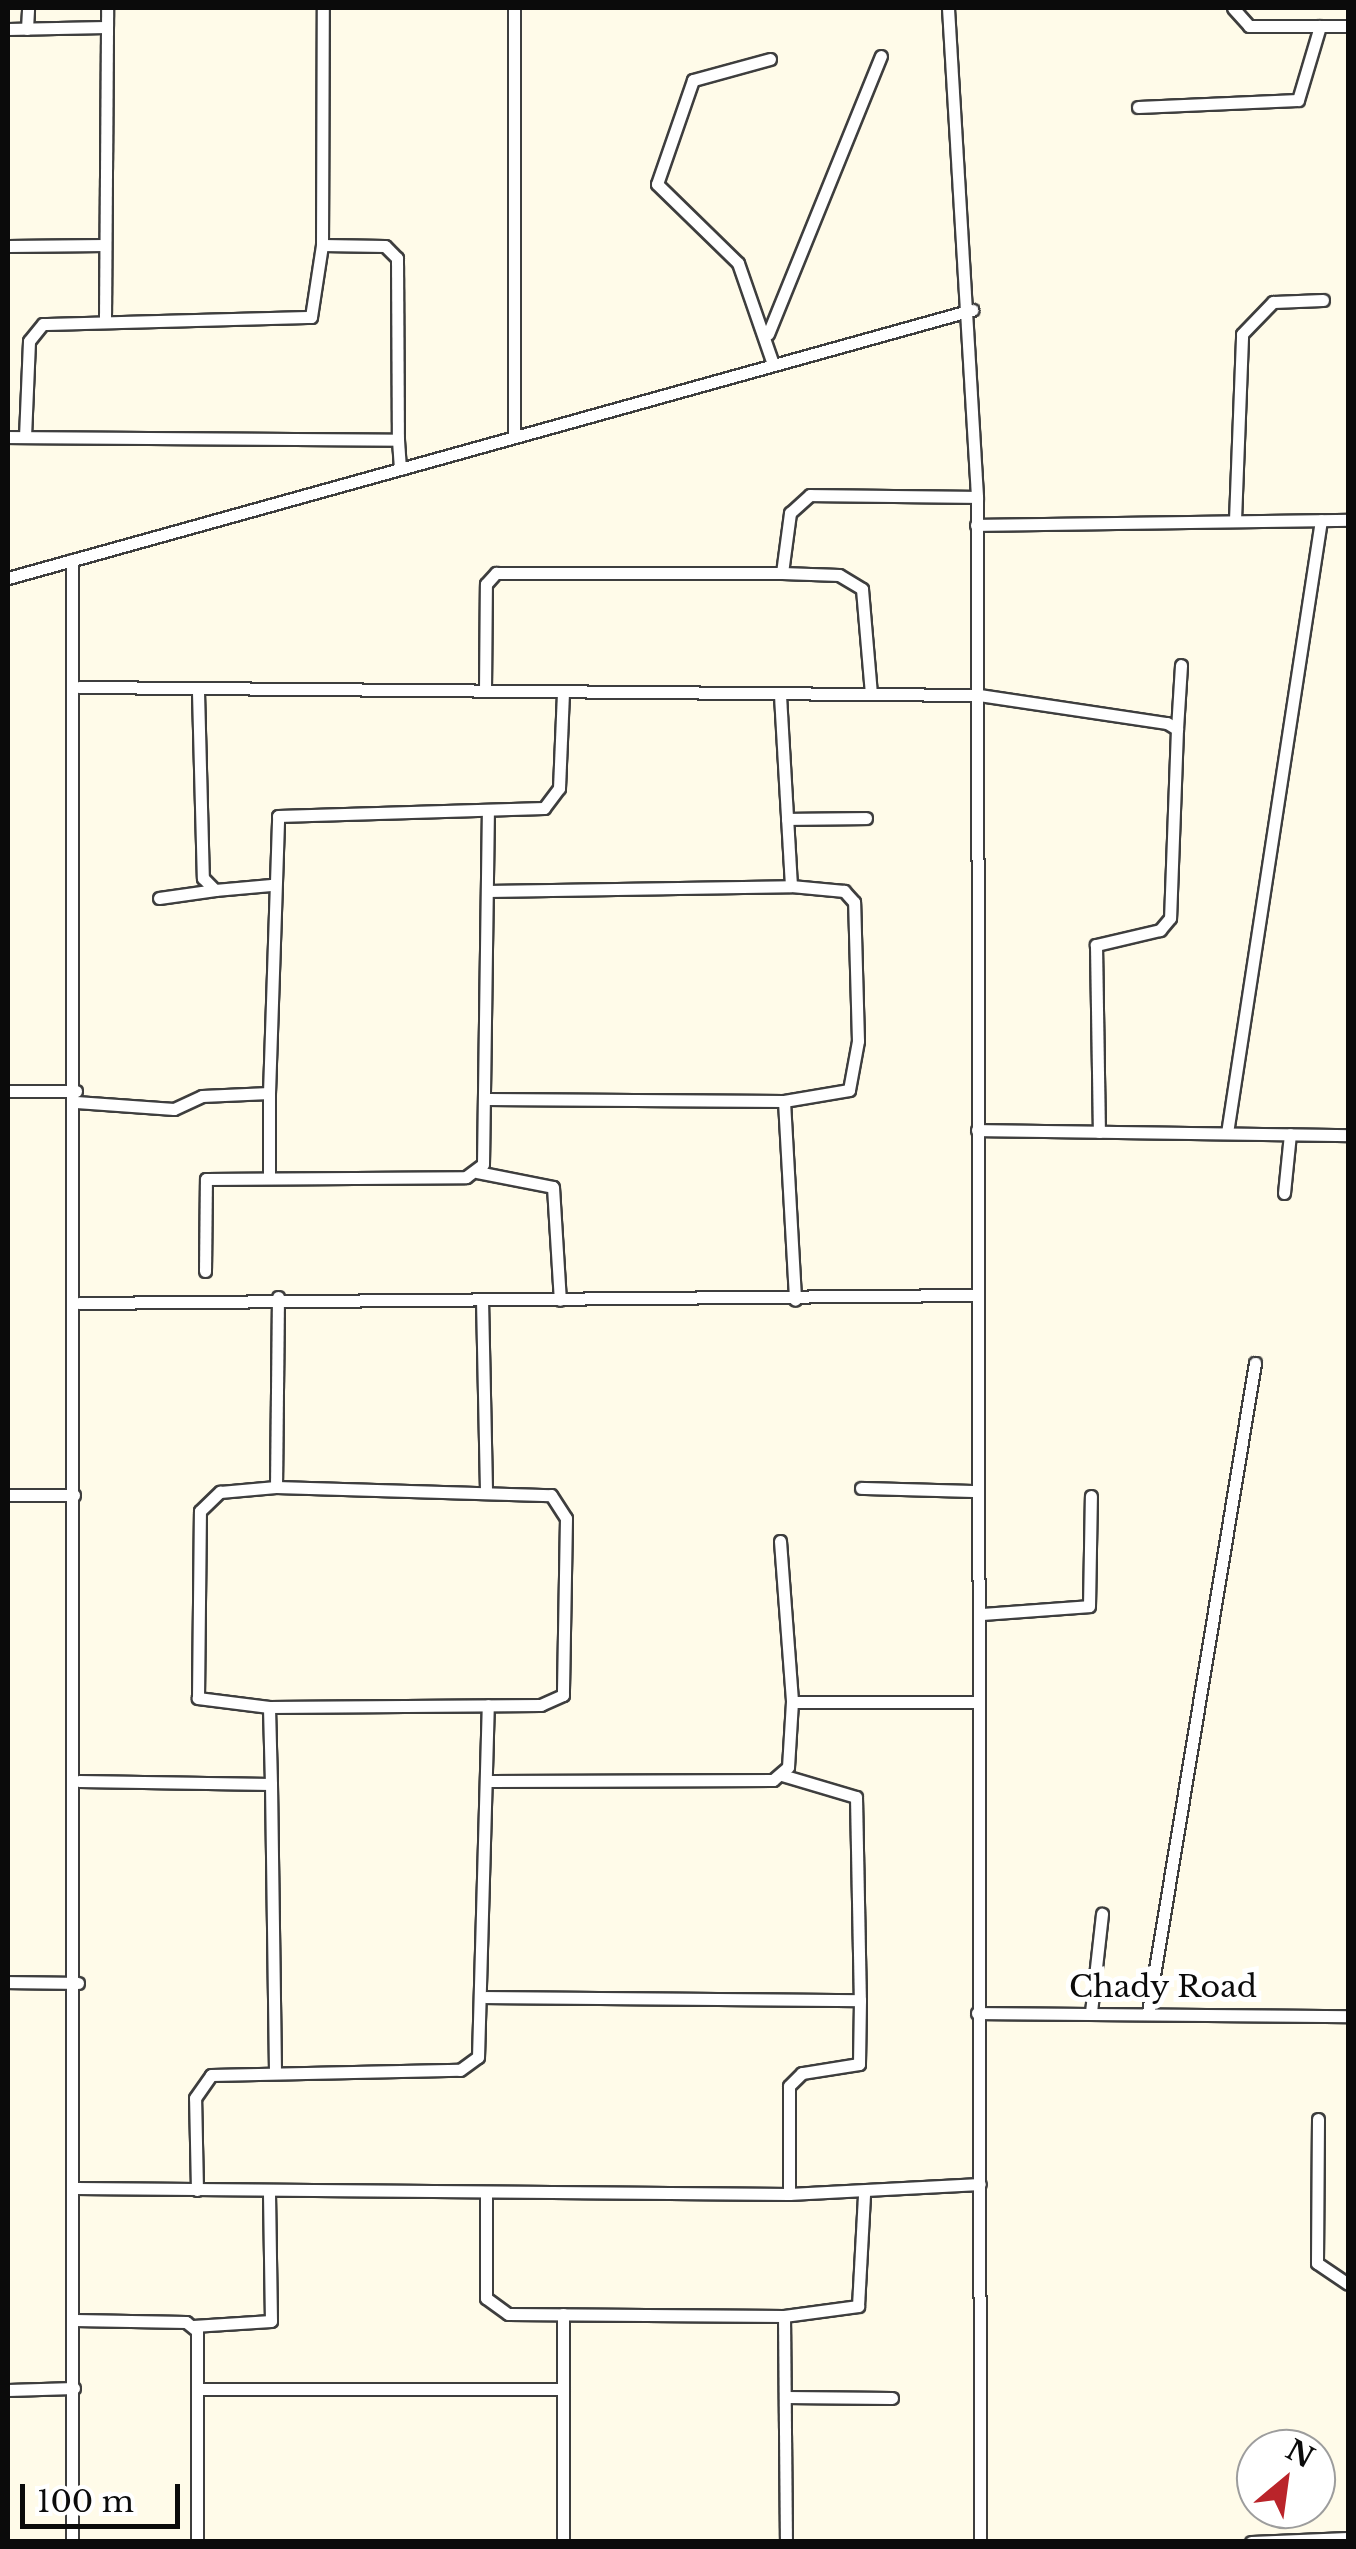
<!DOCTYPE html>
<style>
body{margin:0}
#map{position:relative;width:1356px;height:2549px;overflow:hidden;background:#fffbe9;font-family:"Libre Baskerville",serif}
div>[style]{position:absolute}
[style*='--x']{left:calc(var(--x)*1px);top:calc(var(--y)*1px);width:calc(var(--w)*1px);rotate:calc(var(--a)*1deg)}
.roads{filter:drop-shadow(2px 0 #3e3e3e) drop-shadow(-2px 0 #3e3e3e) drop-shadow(0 2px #3e3e3e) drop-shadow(0 -2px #3e3e3e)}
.minor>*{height:11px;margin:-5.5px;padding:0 5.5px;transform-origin:5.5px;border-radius:5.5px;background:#fff}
span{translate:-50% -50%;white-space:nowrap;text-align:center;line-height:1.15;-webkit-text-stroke:10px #fff;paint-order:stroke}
.street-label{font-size:30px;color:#0b0b0b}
.frame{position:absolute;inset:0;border:10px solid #0b0b0b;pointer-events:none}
.north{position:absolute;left:1236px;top:2429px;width:100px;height:100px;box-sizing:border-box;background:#fff;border:2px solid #9d9d9d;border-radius:50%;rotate:29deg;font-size:28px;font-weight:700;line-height:40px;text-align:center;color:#0b0b0b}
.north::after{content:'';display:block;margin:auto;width:35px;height:45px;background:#ba242a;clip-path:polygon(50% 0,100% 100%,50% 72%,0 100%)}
.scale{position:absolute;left:20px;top:2484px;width:160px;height:45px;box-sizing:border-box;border:5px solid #0b0b0b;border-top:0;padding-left:12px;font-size:30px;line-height:35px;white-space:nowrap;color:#0b0b0b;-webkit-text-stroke:8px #fff;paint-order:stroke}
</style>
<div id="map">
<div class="roads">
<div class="minor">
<div style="--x:948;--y:8;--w:490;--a:86.6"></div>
<div style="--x:977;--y:497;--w:2045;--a:89.92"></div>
<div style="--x:1233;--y:8;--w:24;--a:48"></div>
<div style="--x:1249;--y:26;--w:99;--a:0"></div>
<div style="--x:8;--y:29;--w:98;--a:-1.2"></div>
<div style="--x:27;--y:29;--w:21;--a:-87"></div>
<div style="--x:770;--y:59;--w:80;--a:164.7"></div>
<div style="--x:693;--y:80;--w:110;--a:109.1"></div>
<div style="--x:657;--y:184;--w:113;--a:44.3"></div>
<div style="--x:738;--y:263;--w:107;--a:70.9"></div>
<div style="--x:1138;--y:107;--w:160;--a:-2.5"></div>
<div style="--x:1298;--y:100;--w:77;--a:-73.4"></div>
<div style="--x:322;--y:245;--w:63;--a:0.9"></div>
<div style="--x:385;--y:246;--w:17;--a:45"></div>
<div style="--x:397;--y:258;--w:182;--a:89.7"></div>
<div style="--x:8;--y:246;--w:97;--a:-0.6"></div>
<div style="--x:105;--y:317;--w:309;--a:-89.6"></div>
<div style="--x:768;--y:334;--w:300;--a:-67.9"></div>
<div style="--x:8;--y:437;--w:390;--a:0.4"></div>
<div style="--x:398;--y:440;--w:29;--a:86"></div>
<div style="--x:25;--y:437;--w:96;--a:-87.6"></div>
<div style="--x:29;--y:341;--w:22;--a:-51"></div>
<div style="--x:43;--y:324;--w:268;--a:-1.5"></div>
<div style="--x:311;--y:317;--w:73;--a:-81.3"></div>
<div style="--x:322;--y:245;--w:237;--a:-89.8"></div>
<div style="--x:514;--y:437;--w:429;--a:-90"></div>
<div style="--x:1235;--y:520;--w:186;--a:-87.8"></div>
<div style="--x:1242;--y:334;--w:45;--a:-45.9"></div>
<div style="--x:1273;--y:302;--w:50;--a:-2.3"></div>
<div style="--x:976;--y:525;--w:372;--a:-0.8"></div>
<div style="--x:72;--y:560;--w:1982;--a:90"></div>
<div style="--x:782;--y:573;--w:57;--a:2"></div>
<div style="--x:839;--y:575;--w:27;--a:31"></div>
<div style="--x:862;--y:589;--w:104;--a:85.1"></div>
<div style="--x:8;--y:578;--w:1001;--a:-15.54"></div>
<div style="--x:79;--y:687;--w:900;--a:0.51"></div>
<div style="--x:979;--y:695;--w:190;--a:8.5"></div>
<div style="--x:1167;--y:723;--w:12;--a:31"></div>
<div style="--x:1177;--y:729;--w:189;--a:92.1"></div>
<div style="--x:1170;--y:918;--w:16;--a:130"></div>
<div style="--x:1160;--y:930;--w:66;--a:166.8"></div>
<div style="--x:1096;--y:945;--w:187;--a:89.1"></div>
<div style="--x:485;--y:690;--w:106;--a:-89.5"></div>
<div style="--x:486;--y:584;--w:15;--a:-48"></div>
<div style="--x:496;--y:573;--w:286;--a:0"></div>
<div style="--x:782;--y:573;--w:61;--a:-82.4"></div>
<div style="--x:790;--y:513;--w:27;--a:-42"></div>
<div style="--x:810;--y:495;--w:167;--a:0.7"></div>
<div style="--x:198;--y:692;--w:186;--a:88.5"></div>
<div style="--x:203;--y:878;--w:17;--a:45"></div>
<div style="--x:215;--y:890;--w:56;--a:-5.1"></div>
<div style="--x:1177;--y:729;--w:64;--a:-86.4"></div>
<div style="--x:787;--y:819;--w:79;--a:-0.7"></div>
<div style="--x:487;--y:891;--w:304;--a:-0.9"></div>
<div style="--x:791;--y:886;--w:190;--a:-93.3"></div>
<div style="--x:159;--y:898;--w:57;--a:-8.1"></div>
<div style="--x:8;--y:1091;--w:68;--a:0"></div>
<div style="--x:487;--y:1099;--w:297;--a:0.4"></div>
<div style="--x:784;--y:1101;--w:66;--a:-9.6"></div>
<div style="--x:849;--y:1090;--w:50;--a:-79.6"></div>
<div style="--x:858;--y:1041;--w:139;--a:-91.6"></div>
<div style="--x:854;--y:902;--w:15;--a:-132"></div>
<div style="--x:844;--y:891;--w:53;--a:-174.6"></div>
<div style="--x:784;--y:1101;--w:199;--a:86.8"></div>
<div style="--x:76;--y:1102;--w:98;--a:4.1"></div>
<div style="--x:174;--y:1109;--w:31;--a:-25"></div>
<div style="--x:202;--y:1096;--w:67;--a:-2.6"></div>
<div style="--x:269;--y:1093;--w:277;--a:-88.1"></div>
<div style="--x:278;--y:816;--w:266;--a:-1.7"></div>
<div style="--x:544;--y:808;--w:25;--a:-53"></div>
<div style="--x:559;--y:788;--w:96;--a:-87.6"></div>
<div style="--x:977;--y:1130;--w:371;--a:0.8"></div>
<div style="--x:1227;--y:1133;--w:620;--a:-81.28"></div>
<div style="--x:477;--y:1172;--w:77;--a:11.2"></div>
<div style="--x:553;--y:1187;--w:113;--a:86.5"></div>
<div style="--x:269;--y:1176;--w:83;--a:-90"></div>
<div style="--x:1284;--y:1193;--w:59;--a:-84.2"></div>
<div style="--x:205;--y:1271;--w:92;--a:-89.4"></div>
<div style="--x:206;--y:1179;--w:260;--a:-0.4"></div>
<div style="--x:466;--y:1177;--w:21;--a:-37"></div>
<div style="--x:483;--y:1164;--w:352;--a:-89.2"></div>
<div style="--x:482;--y:1299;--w:193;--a:88.8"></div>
<div style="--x:79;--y:1303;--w:897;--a:-0.51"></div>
<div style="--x:276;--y:1487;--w:275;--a:1.7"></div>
<div style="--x:551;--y:1495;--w:27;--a:57"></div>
<div style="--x:566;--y:1518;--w:177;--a:91"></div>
<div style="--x:563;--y:1695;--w:24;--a:156"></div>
<div style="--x:541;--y:1705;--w:272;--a:179.6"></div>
<div style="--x:269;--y:1707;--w:72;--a:-172.8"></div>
<div style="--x:198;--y:1698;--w:187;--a:-89.4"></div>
<div style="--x:200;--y:1511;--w:28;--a:-44"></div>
<div style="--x:220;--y:1492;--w:56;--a:-5.1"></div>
<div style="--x:276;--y:1487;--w:190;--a:-89.4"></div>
<div style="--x:861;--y:1488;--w:115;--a:1.5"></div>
<div style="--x:8;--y:1495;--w:66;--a:0"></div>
<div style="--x:780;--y:1541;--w:161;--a:85.7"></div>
<div style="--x:792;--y:1702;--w:182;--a:0"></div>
<div style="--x:981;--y:1614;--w:108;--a:-4.2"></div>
<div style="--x:1089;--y:1606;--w:110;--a:-89"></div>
<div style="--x:782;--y:1775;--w:77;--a:16.6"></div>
<div style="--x:856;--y:1797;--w:203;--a:88.9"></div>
<div style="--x:79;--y:1781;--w:192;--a:0.9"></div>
<div style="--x:271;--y:1784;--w:77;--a:-91.5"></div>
<div style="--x:488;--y:1781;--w:285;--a:-0.2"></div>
<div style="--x:773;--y:1780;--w:20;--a:-41"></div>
<div style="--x:788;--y:1767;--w:65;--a:-86.5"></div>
<div style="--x:271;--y:1784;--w:288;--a:89.2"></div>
<div style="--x:8;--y:1982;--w:70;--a:0.8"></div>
<div style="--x:486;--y:1997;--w:374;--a:0.5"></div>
<div style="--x:860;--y:2000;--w:64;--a:90.9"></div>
<div style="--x:859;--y:2064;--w:58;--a:171"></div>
<div style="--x:802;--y:2073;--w:18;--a:135"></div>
<div style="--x:789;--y:2086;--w:108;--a:90"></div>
<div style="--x:1091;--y:2012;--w:99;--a:-83.6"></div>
<div style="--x:1148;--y:2012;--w:658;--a:-80.64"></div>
<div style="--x:977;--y:2013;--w:371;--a:0.5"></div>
<div style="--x:1318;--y:2119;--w:144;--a:90.4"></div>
<div style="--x:1317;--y:2263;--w:37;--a:34"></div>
<div style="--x:76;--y:2188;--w:713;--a:0.48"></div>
<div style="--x:789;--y:2194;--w:191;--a:-3"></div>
<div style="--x:197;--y:2190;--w:92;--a:-91.2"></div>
<div style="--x:195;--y:2098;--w:28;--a:-55"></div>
<div style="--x:211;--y:2075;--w:249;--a:-1.2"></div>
<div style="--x:460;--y:2070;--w:22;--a:-36"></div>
<div style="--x:478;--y:2057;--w:352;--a:-88.4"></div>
<div style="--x:486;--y:2193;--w:105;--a:90"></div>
<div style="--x:486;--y:2298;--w:27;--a:36"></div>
<div style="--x:508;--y:2314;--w:276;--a:0.4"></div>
<div style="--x:784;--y:2316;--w:75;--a:-7.7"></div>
<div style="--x:858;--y:2306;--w:112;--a:-86.9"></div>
<div style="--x:784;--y:2316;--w:226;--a:89.5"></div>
<div style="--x:75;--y:2320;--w:111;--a:1"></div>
<div style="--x:186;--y:2322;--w:14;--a:39"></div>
<div style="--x:197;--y:2331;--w:211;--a:90"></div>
<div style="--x:193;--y:2326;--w:78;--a:-3.7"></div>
<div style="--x:271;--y:2321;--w:130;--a:-90.9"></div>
<div style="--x:201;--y:2389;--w:362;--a:0"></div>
<div style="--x:8;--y:2390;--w:66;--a:-1.7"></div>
<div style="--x:785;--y:2397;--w:107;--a:0.5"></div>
<div style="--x:563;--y:2542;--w:228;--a:-90"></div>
<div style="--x:1251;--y:2542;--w:97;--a:-2.4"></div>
</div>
</div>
<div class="street-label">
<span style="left:1163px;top:1987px">Chady Road</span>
</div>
<div class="frame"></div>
<div class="north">N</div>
<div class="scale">100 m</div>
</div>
